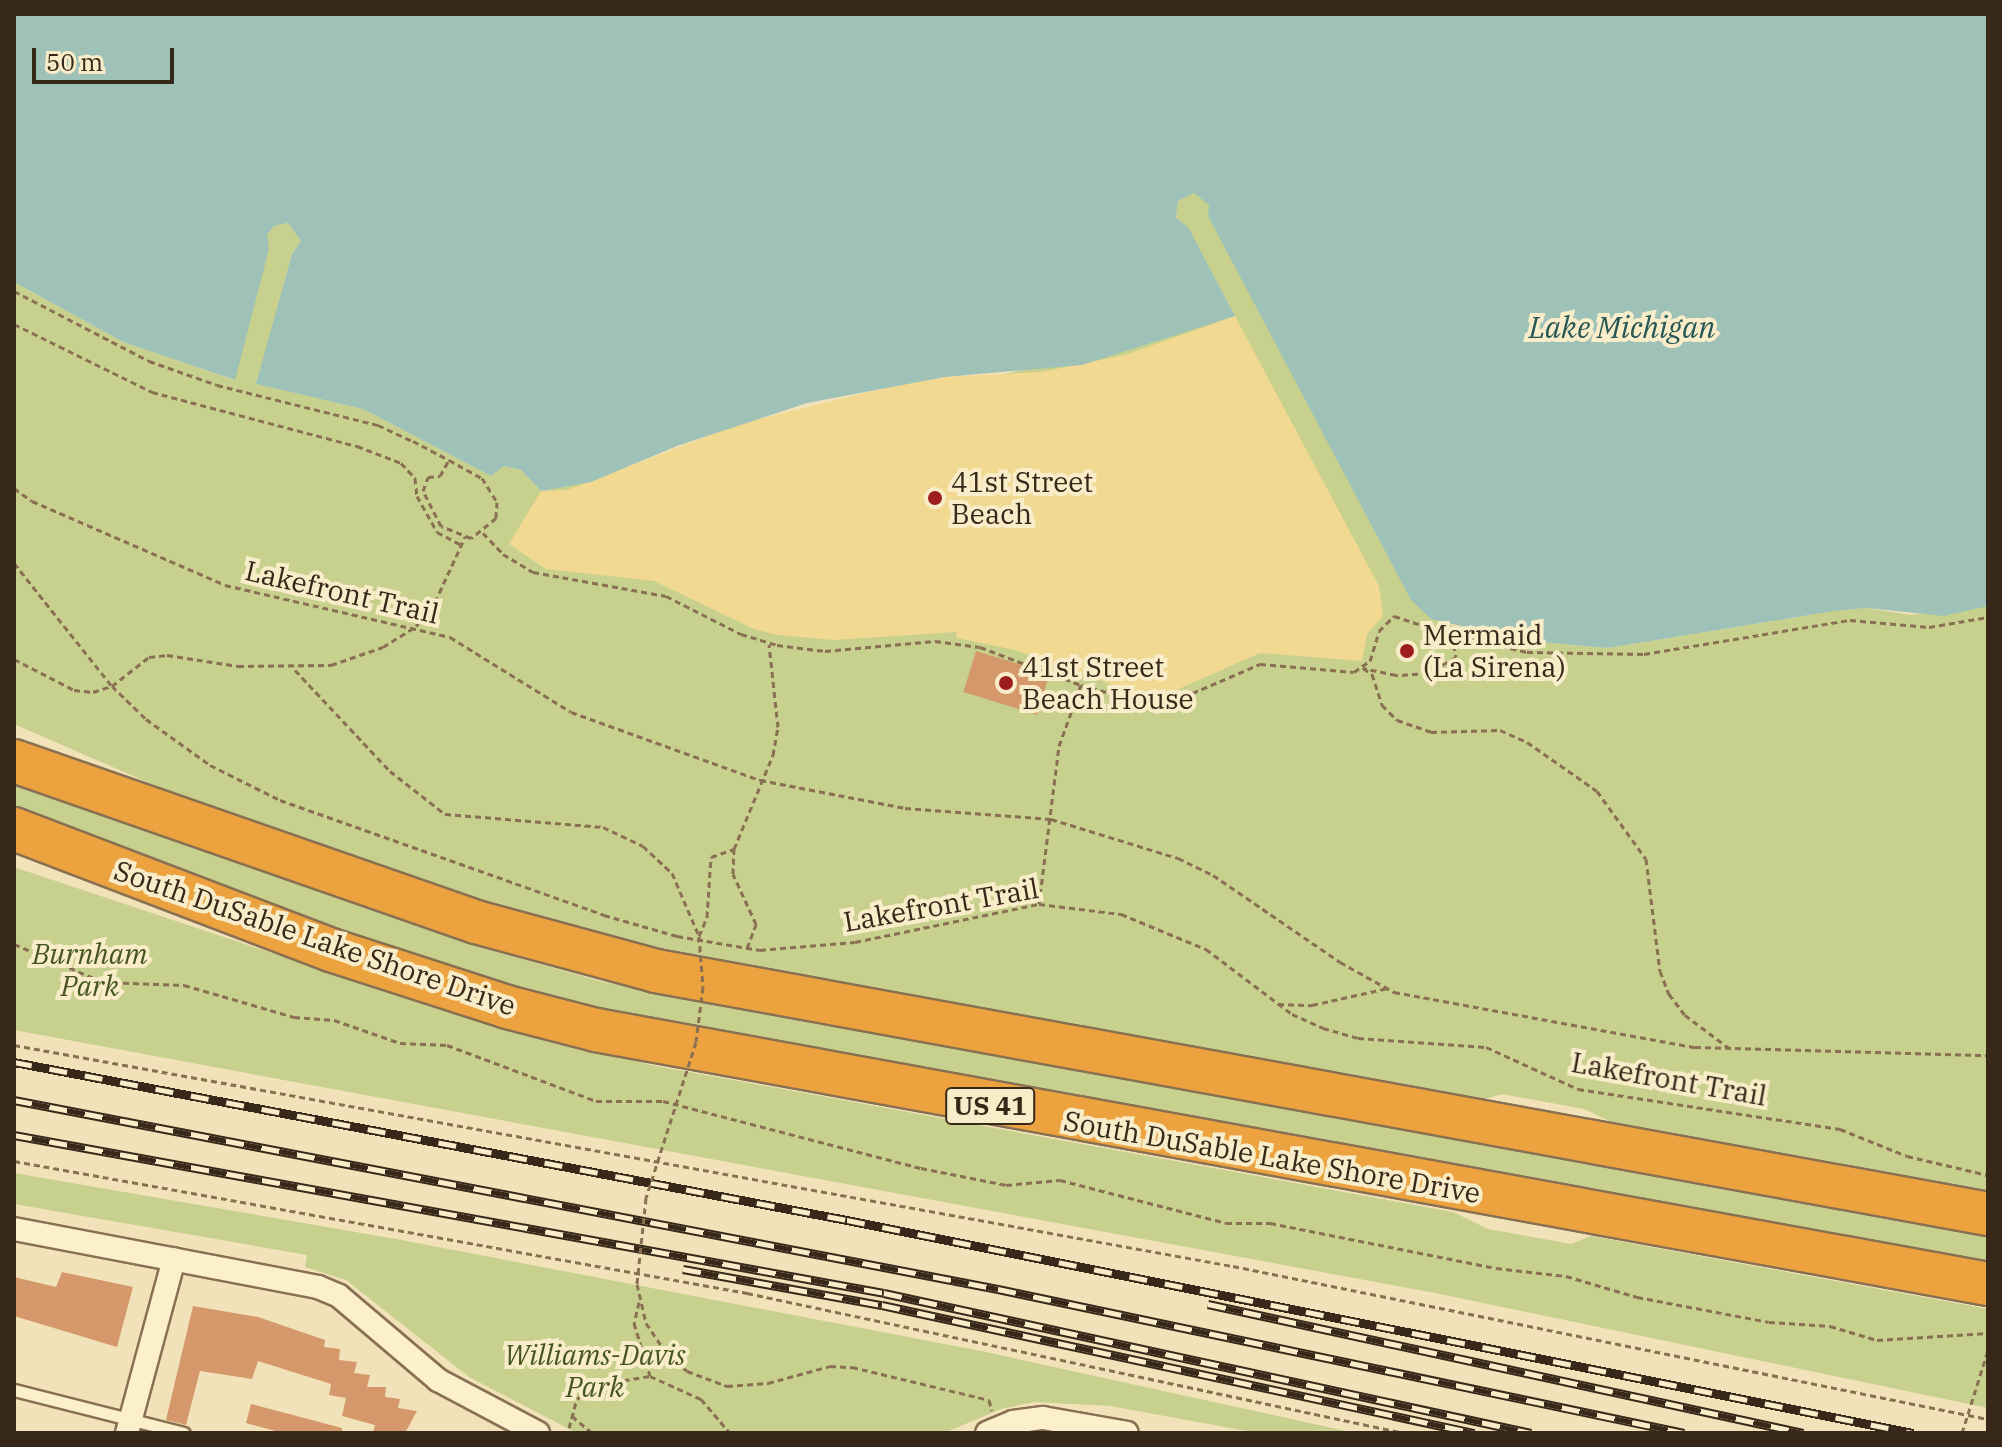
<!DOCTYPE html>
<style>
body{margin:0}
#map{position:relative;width:2002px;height:1447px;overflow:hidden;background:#f2e2b9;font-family:"IBM Plex Serif",serif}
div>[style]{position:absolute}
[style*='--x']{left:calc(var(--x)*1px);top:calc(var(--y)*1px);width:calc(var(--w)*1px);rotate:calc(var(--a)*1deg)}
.green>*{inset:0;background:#c7d08d}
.sand>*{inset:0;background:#f1d992}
.water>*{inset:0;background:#9ec1b8}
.building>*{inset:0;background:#d4986b;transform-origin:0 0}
.path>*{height:3px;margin-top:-1.5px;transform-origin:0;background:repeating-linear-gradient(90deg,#897052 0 6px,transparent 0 10px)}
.roads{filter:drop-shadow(2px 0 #897052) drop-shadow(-2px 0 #897052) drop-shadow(0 2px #897052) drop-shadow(0 -2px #897052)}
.lane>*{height:11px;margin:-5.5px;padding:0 5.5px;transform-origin:5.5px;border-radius:5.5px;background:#fcefcc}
.street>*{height:22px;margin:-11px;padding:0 11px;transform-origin:11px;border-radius:11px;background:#fcefcc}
.highway>*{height:42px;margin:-21px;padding:0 21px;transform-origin:21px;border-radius:21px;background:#eca33f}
.rail>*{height:9px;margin-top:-4.5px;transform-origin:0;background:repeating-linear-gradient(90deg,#f8ecc9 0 18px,#372819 0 36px);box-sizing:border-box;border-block:2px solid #372819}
.path-bridge>*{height:3px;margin-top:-1.5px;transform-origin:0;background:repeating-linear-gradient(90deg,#897052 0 6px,transparent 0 10px)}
.dots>*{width:22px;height:22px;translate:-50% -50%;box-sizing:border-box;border:4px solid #f8ecc9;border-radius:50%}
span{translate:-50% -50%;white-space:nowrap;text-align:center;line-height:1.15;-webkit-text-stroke:8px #f8ecc9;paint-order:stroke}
.shield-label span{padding:2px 6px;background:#f8ecc9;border:2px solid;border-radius:6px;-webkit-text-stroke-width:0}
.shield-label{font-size:26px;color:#372819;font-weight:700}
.poi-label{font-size:28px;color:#372819}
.left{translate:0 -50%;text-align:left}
.street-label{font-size:28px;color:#372819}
.park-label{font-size:28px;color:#46551e;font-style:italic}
.water-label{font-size:30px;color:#275856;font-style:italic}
.frame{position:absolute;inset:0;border:16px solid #372819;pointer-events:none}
.scale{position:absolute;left:32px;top:48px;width:142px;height:36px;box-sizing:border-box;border:4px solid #372819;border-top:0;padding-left:10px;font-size:24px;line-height:28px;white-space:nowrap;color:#372819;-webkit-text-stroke:6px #f8ecc9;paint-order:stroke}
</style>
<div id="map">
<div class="green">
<div style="clip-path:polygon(1194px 193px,1206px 200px,1447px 624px,1527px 641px,1608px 648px,1834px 611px,1867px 608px,1910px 615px,1988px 606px,1988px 1193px,1620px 1126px,1584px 1109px,1502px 1094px,1478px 1101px,669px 954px,411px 881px,204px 807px,14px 724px,14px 282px,123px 342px,234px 380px,267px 234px,274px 226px,288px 223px,301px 241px,292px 254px,257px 384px,363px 409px,491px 476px,504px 466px,521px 470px,541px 491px,1235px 316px,1188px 228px,1176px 218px,1178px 201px)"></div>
<div style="clip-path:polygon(14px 783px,469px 944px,603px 982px,1988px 1236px,1988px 1265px,636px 1019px,545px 997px,334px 929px,14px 808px)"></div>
<div style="clip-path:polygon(14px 867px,458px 1015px,651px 1065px,1453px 1212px,1488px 1229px,1571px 1244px,1591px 1236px,1988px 1309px,1988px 1408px,1435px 1293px,14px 1030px)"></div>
<div style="clip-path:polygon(14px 1173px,396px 1239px,981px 1351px,1355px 1433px,1258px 1433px,1110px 1406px,1034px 1402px,1001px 1409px,944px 1433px,577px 1433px,469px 1377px,346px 1280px,305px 1267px,307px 1255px,14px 1204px)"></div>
</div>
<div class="sand">
<div style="clip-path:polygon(1235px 316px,1379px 586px,1383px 616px,1367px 634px,1362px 661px,1260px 653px,1174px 691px,1127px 690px,1015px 650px,957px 638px,956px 632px,834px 640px,778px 635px,754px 629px,654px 581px,546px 569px,509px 544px,541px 491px,567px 490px,739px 424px,893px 386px,945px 377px,1041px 372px,1125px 355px)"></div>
</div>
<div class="water">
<div style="clip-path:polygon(14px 14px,1988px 14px,1988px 606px,1944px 616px,1867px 608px,1834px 611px,1608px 648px,1527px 641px,1431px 619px,1411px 600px,1208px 216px,1209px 205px,1194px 193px,1178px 201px,1176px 218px,1188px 227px,1235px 316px,1082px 365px,945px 377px,807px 403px,677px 446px,591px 482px,541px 491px,521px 470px,504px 466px,491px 476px,363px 409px,256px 384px,292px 254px,301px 241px,288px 223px,274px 226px,267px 235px,269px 249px,235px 380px,123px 342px,14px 282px)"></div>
</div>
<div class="building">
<div style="left:976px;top:651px;width:77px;height:43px;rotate:17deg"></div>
<div style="clip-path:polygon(62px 1272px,133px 1287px,117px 1347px,14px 1316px,14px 1277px,56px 1287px)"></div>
<div style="clip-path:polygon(193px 1306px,258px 1317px,325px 1340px,324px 1347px,340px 1349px,339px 1360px,357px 1362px,354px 1373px,370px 1375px,367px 1387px,386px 1387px,385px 1397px,400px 1399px,398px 1408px,417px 1411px,405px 1433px,373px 1433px,375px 1425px,342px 1416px,346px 1398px,329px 1395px,331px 1384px,258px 1361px,252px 1379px,200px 1371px,186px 1425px,166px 1420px)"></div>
<div style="clip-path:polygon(251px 1404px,342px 1428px,342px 1433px,283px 1433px,246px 1423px)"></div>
</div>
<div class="path">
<div style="--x:14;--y:291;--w:152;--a:27.4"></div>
<div style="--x:149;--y:361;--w:72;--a:19.4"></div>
<div style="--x:217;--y:385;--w:166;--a:14"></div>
<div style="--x:378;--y:425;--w:38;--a:25"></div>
<div style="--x:413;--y:441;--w:41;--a:27.8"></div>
<div style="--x:449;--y:460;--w:38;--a:29"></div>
<div style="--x:482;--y:478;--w:28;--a:58"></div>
<div style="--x:497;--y:502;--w:16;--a:94"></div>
<div style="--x:496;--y:518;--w:32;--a:141"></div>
<div style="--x:471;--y:538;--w:32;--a:-158"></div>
<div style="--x:441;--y:526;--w:39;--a:-117"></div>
<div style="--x:423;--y:491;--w:15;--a:-70"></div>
<div style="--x:428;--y:477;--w:12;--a:-5"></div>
<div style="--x:440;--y:476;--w:18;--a:-61"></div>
<div style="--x:14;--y:324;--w:154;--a:26.2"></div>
<div style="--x:152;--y:392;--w:212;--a:14.8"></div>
<div style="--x:357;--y:446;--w:47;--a:21.1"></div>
<div style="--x:401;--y:463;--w:21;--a:47"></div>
<div style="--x:415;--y:478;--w:18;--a:84"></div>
<div style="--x:417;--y:496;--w:41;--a:60.9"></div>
<div style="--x:437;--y:532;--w:27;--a:28"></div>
<div style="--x:14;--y:488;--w:22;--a:36"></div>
<div style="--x:32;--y:501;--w:210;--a:23.5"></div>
<div style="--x:225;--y:585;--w:231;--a:13"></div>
<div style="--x:450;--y:637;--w:142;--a:31.8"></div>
<div style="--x:571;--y:712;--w:201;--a:19.8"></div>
<div style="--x:760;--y:780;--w:148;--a:10.9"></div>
<div style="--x:905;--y:808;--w:146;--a:4.3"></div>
<div style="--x:1051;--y:819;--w:133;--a:17.1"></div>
<div style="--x:1178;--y:858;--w:39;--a:26"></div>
<div style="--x:1213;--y:875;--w:154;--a:34.4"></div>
<div style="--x:1340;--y:962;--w:62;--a:29.1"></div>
<div style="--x:1394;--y:992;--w:306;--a:10.4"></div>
<div style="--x:1695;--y:1047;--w:293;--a:1.6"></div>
<div style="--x:483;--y:533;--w:29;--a:46"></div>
<div style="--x:503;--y:554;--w:35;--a:31"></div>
<div style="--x:533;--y:572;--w:135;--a:10.2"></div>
<div style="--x:666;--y:596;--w:84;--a:26.9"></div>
<div style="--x:741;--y:634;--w:38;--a:17"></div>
<div style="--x:777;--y:645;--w:48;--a:7.1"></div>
<div style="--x:825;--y:651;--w:110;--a:-5.2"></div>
<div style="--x:935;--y:641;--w:45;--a:7.6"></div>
<div style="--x:980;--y:647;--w:108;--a:20.6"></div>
<div style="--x:14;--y:563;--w:157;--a:51.5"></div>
<div style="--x:112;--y:686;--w:47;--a:44.1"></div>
<div style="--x:146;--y:719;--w:79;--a:35.7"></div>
<div style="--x:210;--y:765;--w:78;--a:26.6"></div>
<div style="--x:280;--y:800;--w:344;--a:19.5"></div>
<div style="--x:604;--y:915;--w:76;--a:16"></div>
<div style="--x:677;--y:936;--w:84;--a:9.6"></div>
<div style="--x:760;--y:950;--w:95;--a:-4.8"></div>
<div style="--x:855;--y:942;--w:188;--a:-11.7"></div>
<div style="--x:1039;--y:904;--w:83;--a:7"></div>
<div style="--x:1121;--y:914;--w:92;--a:22.4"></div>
<div style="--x:1206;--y:949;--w:108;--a:37.1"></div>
<div style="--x:1292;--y:1014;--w:34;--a:24"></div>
<div style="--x:1323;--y:1028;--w:36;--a:16"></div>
<div style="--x:1358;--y:1038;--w:128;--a:4"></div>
<div style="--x:1486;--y:1047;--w:101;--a:24.5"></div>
<div style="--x:1578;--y:1089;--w:265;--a:8.7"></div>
<div style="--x:1840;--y:1129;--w:72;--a:21.9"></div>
<div style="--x:1907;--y:1156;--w:83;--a:13.2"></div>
<div style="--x:1452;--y:635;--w:77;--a:12.8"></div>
<div style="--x:1527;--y:652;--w:117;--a:1"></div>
<div style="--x:1644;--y:654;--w:209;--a:-9.4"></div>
<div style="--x:1850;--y:620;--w:79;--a:5.1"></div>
<div style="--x:1929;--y:627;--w:60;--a:-9.6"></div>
<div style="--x:14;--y:659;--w:68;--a:27.3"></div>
<div style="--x:74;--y:690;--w:19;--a:6"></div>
<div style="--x:93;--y:692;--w:20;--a:-18"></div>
<div style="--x:112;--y:686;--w:47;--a:-38.1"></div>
<div style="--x:149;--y:657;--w:18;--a:-6"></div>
<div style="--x:167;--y:655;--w:72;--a:8.8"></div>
<div style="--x:238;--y:666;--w:93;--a:-0.6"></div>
<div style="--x:331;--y:665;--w:55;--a:-19.1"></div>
<div style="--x:383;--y:647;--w:39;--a:-32"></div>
<div style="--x:416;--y:626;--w:31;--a:-52"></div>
<div style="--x:435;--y:602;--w:72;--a:-65.2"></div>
<div style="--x:1363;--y:668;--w:11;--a:34"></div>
<div style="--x:1372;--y:674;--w:33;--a:72"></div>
<div style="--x:1382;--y:705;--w:21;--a:45"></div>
<div style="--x:1397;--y:720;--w:36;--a:19"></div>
<div style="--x:1431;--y:732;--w:69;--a:-1.7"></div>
<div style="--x:1500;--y:730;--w:30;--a:24"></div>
<div style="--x:1527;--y:742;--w:85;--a:35"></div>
<div style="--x:1597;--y:791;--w:84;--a:54.2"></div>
<div style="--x:1646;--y:859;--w:113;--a:82.9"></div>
<div style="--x:1660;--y:971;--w:25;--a:69"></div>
<div style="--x:1669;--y:994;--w:26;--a:53"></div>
<div style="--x:1685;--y:1015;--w:55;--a:36.9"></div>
<div style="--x:295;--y:670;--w:139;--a:46.8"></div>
<div style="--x:390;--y:771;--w:70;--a:38"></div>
<div style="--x:445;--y:814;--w:159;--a:4.7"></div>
<div style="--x:1039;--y:904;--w:159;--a:-82.8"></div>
<div style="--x:1059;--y:746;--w:65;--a:-70.2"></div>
<div style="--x:1081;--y:685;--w:57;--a:15.3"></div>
<div style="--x:1136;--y:700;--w:38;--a:2"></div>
<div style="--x:1174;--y:701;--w:94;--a:-23.3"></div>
<div style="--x:1260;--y:664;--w:94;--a:4.9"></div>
<div style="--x:1354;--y:672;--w:19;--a:-35"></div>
<div style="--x:1370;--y:661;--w:31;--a:-73"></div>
<div style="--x:1379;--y:631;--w:21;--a:-45"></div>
<div style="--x:1394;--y:616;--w:61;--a:18.1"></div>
<div style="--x:1452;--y:635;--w:22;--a:80"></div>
<div style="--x:1456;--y:657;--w:32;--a:150"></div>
<div style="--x:1428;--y:673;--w:32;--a:176"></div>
<div style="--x:1396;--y:675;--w:34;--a:-168"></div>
<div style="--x:699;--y:936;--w:21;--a:-67"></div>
<div style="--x:707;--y:917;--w:60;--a:-86.2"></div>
<div style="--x:711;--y:857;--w:24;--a:-19"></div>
<div style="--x:14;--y:944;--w:97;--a:23.1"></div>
<div style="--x:103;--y:982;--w:81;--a:2.1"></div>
<div style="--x:184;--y:985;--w:115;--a:16.2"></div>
<div style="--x:294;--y:1017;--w:40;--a:4.3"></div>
<div style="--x:334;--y:1020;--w:70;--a:19.2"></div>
<div style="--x:400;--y:1043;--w:47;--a:2.4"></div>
<div style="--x:447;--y:1045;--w:159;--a:20.6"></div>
<div style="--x:596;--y:1101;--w:67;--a:0"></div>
<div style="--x:663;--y:1101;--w:267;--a:14.6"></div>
<div style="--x:921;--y:1168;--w:87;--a:11.3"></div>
<div style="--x:1006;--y:1185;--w:54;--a:-5.3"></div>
<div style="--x:1060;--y:1180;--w:171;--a:14.5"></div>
<div style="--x:1226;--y:1223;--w:44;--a:0"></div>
<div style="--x:1270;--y:1223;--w:230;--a:11.3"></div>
<div style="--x:1496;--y:1268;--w:70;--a:6.5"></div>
<div style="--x:1566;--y:1276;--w:74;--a:16.5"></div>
<div style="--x:1637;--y:1297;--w:134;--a:10.7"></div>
<div style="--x:1769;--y:1322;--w:61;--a:3.8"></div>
<div style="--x:1830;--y:1326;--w:49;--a:16.6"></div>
<div style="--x:1877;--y:1340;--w:111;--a:-3.6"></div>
<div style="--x:747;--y:948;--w:26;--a:-69"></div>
<div style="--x:756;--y:924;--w:55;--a:-114.7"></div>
<div style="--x:733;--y:874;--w:25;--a:-88"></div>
<div style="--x:734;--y:849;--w:102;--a:-67.5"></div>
<div style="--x:773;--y:755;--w:28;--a:-80"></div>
<div style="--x:778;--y:727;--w:83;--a:-96.2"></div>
<div style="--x:1278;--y:1004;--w:34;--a:2"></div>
<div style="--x:1312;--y:1005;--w:78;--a:-12.6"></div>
<div style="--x:14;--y:1045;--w:1239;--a:10.28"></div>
<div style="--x:1233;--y:1266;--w:770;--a:11.46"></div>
<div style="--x:14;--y:1161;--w:745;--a:10.21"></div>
<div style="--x:747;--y:1293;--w:672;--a:12.03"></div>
<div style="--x:639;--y:1302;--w:22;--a:103"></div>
<div style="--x:634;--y:1323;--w:55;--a:73.2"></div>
<div style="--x:727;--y:1386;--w:41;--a:-4.2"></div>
<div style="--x:768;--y:1383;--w:64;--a:-15.3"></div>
<div style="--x:830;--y:1366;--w:22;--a:3"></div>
<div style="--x:852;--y:1367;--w:141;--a:13.5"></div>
<div style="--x:989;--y:1400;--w:11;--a:75"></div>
<div style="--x:572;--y:1416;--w:26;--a:40"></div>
<div style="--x:569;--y:1428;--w:30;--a:-75"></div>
<div style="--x:577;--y:1399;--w:22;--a:-39"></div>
<div style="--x:594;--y:1385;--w:57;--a:-9.1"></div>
<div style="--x:650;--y:1376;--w:56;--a:24.3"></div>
<div style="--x:701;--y:1399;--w:45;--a:49.5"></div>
</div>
<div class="roads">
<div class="lane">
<div style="--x:14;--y:1390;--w:175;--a:14.2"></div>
</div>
<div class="street">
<div style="--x:14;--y:1229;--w:309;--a:10.8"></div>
<div style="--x:318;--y:1287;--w:23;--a:23"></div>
<div style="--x:339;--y:1296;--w:130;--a:40.3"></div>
<div style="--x:438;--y:1380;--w:113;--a:27.9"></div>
<div style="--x:127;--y:1433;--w:180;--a:-74.9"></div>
<div style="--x:987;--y:1433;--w:28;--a:-23"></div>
<div style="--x:1013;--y:1422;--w:30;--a:-8"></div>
<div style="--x:1043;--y:1418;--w:85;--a:10.1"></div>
</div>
<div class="highway">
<div style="--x:14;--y:761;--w:489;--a:19.2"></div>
<div style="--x:476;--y:922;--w:187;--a:15.2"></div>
<div style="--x:656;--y:971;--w:1354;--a:10.34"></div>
<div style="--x:14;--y:829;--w:339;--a:20.9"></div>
<div style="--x:331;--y:950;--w:185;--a:17.9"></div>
<div style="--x:507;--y:1007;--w:92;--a:14.5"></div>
<div style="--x:596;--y:1030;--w:1415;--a:10.34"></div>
</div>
</div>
<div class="rail">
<div style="--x:14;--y:1062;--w:848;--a:10.74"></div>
<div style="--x:847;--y:1220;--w:1087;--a:11.3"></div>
<div style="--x:14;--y:1100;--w:1002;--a:10.87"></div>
<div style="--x:998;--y:1289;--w:701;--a:11.85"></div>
<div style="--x:14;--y:1135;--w:884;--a:10.29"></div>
<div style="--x:884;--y:1293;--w:662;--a:12.21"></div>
<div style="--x:683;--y:1269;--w:202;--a:10.3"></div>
<div style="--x:882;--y:1305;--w:606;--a:12.2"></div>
<div style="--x:1208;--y:1304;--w:609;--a:12.23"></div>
</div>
<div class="path-bridge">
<div style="--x:603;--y:827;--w:44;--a:25.4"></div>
<div style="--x:643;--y:846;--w:40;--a:43"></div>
<div style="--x:672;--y:873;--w:69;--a:66.8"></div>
<div style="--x:699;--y:936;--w:51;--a:85.5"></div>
<div style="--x:703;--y:987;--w:55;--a:97.3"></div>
<div style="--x:696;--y:1042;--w:164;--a:107.8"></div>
<div style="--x:646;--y:1198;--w:86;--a:96"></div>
<div style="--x:637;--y:1284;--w:40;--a:77"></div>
<div style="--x:646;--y:1323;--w:40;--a:56"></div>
<div style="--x:668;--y:1356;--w:24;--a:38"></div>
<div style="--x:687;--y:1371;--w:43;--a:20.6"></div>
<div style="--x:1962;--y:1433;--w:87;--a:-72.6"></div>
</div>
<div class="dots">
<div style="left:935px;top:498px;background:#9e1e1d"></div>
<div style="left:1407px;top:651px;background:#9e1e1d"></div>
<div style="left:1006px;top:683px;background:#9e1e1d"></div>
</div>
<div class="shield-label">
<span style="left:990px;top:1106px">US 41</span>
</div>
<div class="poi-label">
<span class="left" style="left:951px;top:498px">41st Street<br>Beach</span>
<span class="left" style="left:1423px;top:651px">Mermaid<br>(La Sirena)</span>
<span class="left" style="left:1022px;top:683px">41st Street<br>Beach House</span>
</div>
<div class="street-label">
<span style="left:342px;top:592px;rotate:13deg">Lakefront Trail</span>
<span style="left:941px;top:905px;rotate:-10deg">Lakefront Trail</span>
<span style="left:315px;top:938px;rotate:19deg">South DuSable Lake Shore Drive</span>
<span style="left:1669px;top:1079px;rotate:10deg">Lakefront Trail</span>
<span style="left:1272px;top:1157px;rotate:10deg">South DuSable Lake Shore Drive</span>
</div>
<div class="park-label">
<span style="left:90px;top:970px">Burnham<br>Park</span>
<span style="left:595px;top:1371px">Williams-Davis<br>Park</span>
</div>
<div class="water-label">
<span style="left:1622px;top:327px">Lake Michigan</span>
</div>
<div class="frame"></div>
<div class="scale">50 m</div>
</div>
